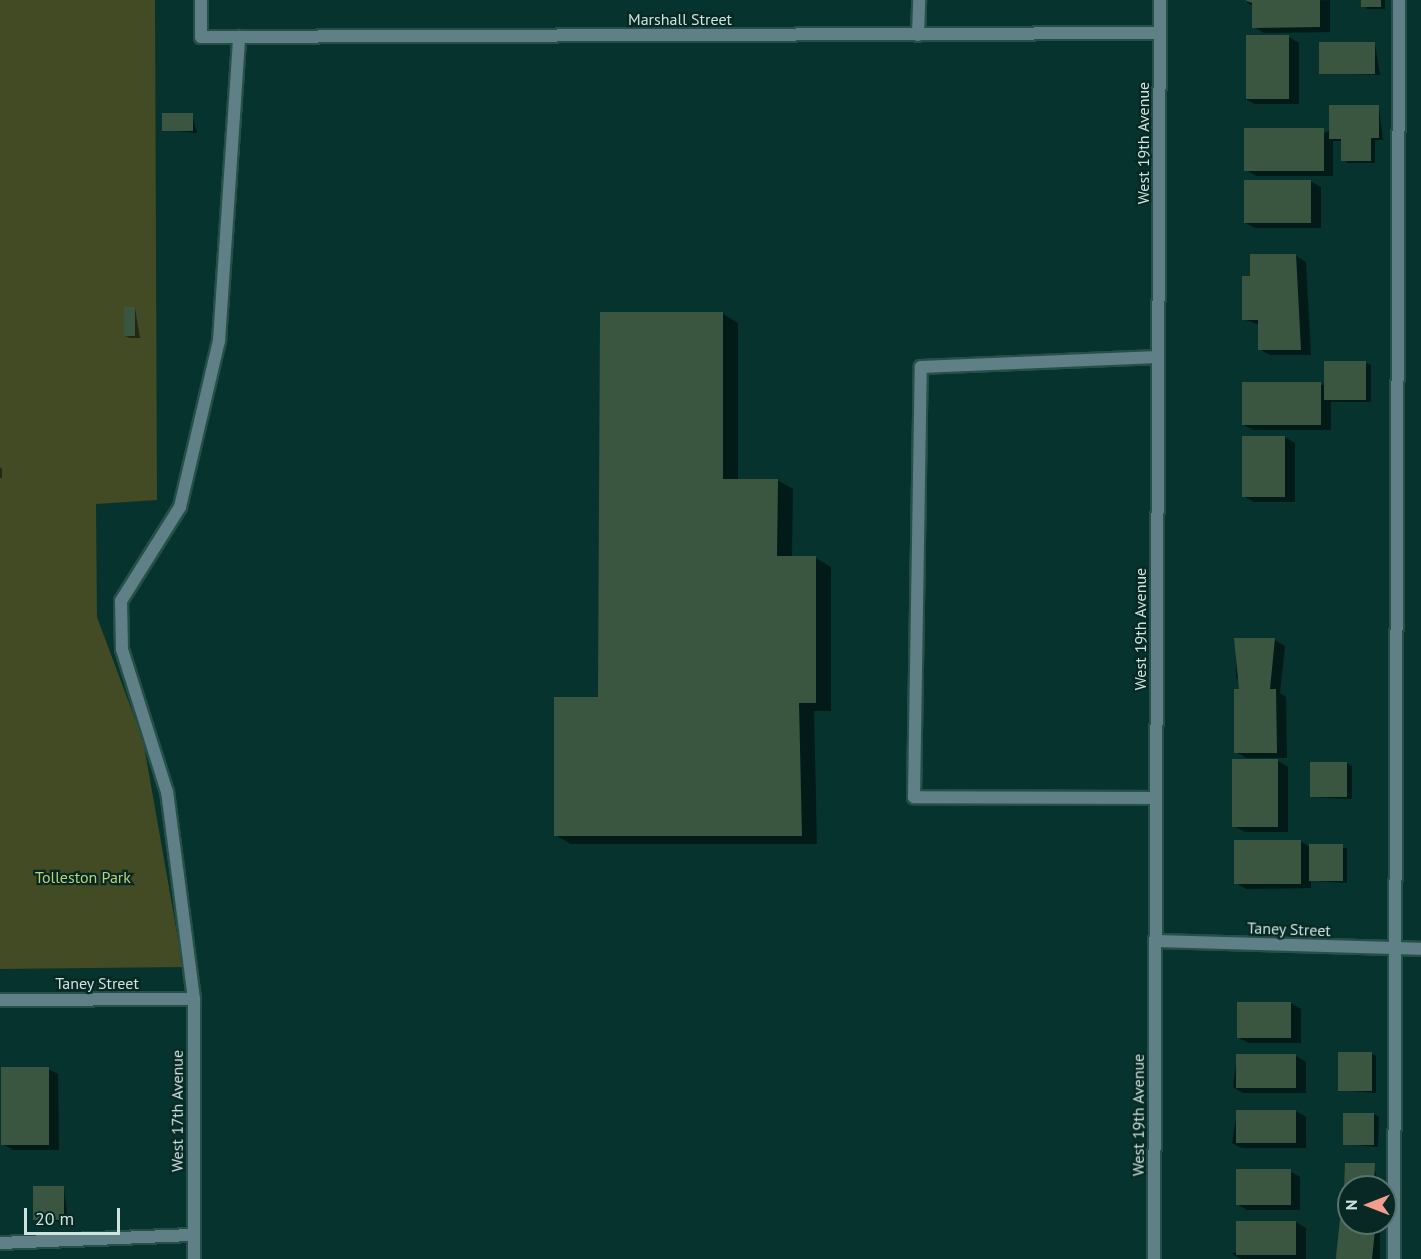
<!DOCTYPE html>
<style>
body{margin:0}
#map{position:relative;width:1421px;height:1259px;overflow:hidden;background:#06332d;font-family:"PT Sans",sans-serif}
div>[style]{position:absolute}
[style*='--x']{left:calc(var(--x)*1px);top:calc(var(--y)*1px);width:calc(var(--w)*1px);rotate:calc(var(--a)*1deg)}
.green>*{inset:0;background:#424b23}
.shadow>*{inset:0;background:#0007;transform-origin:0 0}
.building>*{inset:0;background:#3b5640;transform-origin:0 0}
.roads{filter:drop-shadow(2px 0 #264f49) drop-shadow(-2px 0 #264f49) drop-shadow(0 2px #264f49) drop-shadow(0 -2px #264f49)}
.service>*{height:12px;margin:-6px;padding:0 6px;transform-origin:6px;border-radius:6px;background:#5f8087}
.minor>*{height:12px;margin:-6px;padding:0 6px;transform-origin:6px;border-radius:6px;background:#5f8087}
.tertiary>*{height:12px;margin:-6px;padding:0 6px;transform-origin:6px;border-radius:6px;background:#5f8087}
span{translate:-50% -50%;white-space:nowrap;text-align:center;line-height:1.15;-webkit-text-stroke:4.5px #072823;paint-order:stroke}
.street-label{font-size:16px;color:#cde3de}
.park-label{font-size:16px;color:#bdd177}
.north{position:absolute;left:1337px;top:1175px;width:60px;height:60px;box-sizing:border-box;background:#072823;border:2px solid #56736e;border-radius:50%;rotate:270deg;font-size:16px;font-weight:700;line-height:24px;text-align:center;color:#cde3de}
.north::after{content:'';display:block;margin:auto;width:21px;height:27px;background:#f59c91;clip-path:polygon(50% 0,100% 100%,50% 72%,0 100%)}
.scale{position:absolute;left:24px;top:1208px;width:96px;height:27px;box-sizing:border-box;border:3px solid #cde3de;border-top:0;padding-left:8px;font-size:18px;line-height:21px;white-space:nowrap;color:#cde3de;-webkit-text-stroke:4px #072823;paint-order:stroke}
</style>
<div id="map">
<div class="green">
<div style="clip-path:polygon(0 0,155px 0,157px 500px,96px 504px,97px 617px,143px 740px,183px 967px,0 969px)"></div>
</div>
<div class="shadow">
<div style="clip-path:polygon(1330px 0,1330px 32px,1264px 33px,1254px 27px,1254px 6px,1246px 2px)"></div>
<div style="clip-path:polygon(1363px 0,1385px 0,1385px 9px,1367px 9px)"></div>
<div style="clip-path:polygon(1289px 37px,1299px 43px,1299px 104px,1255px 104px,1245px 99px)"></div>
<div style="clip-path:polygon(1375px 44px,1380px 75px,1321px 73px)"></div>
<div style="clip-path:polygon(1379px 107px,1383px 140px,1375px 140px,1375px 163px,1347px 163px,1342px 141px,1333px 141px,1333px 176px,1256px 176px,1246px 170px)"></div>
<div style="clip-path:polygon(192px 115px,197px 133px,164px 130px)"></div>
<div style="clip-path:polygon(1310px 181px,1321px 187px,1321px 228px,1255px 228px,1245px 223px)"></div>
<div style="clip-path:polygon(1296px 256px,1306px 262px,1311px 355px,1270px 355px,1259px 349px,1259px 325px,1243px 319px,1252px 278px)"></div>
<div style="clip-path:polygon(135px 308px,140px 338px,130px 338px,125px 336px)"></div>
<div style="clip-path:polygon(723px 314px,738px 323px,738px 480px,777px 480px,793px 489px,792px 558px,816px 558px,831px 567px,831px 711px,814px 711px,817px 844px,571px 844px,555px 835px)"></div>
<div style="clip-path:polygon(1366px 363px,1371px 365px,1371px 402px,1331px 402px,1331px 430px,1254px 430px,1243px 425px)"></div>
<div style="clip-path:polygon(1285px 437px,1295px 443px,1295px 502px,1254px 502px,1243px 496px)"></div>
<div style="clip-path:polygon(0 467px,2px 469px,2px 478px,0 478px)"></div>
<div style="clip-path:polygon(1236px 640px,1275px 640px,1285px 646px,1280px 693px,1286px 697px,1287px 758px,1246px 758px,1236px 752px,1240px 681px,1236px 678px)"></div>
<div style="clip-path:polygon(1278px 761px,1288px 767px,1288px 832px,1245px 832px,1234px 826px)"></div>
<div style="clip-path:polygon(1347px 763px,1352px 766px,1352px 799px,1311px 797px)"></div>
<div style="clip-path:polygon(1300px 841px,1310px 847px,1347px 848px,1347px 883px,1311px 881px,1311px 888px,1246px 889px,1236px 883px)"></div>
<div style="clip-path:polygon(1291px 1003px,1301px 1009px,1301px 1043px,1249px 1043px,1239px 1038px)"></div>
<div style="clip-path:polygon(1372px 1054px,1376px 1056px,1376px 1093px,1339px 1090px)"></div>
<div style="clip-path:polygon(1237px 1056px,1296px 1056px,1306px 1062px,1306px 1093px,1243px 1093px,1233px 1087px)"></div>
<div style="clip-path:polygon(48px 1069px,58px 1074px,59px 1150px,13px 1150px,3px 1144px)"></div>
<div style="clip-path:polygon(1237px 1111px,1296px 1111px,1306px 1117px,1306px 1148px,1242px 1148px,1232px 1143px)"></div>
<div style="clip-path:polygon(1374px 1114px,1379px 1117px,1378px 1147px,1344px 1144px)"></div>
<div style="clip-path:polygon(1374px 1165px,1379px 1187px,1346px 1190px)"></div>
<div style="clip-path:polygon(1290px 1171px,1300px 1177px,1300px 1210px,1247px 1210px,1237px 1204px)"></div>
<div style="clip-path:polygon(64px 1188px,68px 1222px,35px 1220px)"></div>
<div style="clip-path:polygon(1296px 1222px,1306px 1228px,1306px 1259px,1241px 1259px,1232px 1254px)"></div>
<div style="left:1349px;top:1223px;width:31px;height:36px"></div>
</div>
<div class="building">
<div style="clip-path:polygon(1245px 0,1320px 0,1320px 27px,1252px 28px,1252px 3px)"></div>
<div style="left:1361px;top:0;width:20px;height:7px"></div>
<div style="left:1289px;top:35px;width:64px;height:43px;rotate:90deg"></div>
<div style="left:1375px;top:42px;width:32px;height:56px;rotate:90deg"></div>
<div style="clip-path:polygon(1329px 105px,1379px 105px,1379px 138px,1371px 138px,1371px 161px,1341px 161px,1341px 139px,1329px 139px)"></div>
<div style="left:162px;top:113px;width:31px;height:18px"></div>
<div style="left:1244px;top:128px;width:80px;height:43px"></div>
<div style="left:1244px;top:180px;width:67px;height:43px"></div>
<div style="clip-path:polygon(1250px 254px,1296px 254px,1301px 350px,1258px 350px,1258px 320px,1242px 320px,1242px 276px,1250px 276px)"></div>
<div style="left:124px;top:307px;width:11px;height:29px"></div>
<div style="clip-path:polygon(600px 312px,723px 312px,723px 479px,778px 479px,777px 556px,816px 556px,816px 703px,799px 703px,802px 836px,554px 836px,554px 697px,598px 697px)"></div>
<div style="left:1324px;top:361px;width:42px;height:39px"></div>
<div style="left:1242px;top:382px;width:79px;height:43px"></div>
<div style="left:1242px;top:436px;width:43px;height:61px"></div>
<div style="clip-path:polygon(1234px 638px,1275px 638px,1270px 689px,1276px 689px,1277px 753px,1234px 753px,1234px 689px,1239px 689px)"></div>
<div style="left:1232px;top:759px;width:46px;height:68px"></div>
<div style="left:1310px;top:762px;width:37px;height:35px"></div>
<div style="left:1234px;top:840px;width:67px;height:44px"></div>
<div style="left:1309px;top:844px;width:34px;height:37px"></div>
<div style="left:1237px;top:1002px;width:54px;height:36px"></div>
<div style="left:1338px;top:1052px;width:34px;height:39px"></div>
<div style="left:1296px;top:1054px;width:34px;height:60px;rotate:90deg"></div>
<div style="left:1px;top:1067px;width:48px;height:78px"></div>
<div style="left:1236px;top:1110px;width:60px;height:33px"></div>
<div style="left:1343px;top:1113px;width:31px;height:32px"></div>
<div style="clip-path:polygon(1345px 1163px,1375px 1163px,1374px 1187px,1344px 1191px)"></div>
<div style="left:1236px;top:1169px;width:55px;height:36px"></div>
<div style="left:64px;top:1186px;width:34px;height:31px;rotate:90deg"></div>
<div style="left:1340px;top:1219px;width:36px;height:40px;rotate:6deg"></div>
<div style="left:1236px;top:1221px;width:60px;height:34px"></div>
</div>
<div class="roads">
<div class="service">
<div style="--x:918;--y:35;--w:35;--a:-88"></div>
<div style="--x:1156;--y:798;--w:242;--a:-179.8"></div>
<div style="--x:914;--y:797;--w:430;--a:-89.1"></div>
<div style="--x:921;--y:367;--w:237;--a:-2.4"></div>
<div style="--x:194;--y:999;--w:209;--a:-97.4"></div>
<div style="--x:167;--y:792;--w:150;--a:-107.5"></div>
<div style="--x:122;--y:649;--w:48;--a:-91.2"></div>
<div style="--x:121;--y:601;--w:111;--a:-57.9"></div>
<div style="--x:180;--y:507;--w:171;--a:-76.8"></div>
<div style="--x:219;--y:341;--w:305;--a:-86.2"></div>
<div style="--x:0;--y:1243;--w:194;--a:-2.4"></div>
<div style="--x:1394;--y:1259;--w:1259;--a:-89.77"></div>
</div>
<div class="minor">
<div style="--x:201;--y:0;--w:37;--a:90"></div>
<div style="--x:201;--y:37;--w:958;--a:-0.24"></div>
<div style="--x:1155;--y:941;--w:266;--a:1.7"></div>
<div style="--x:0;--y:1000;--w:194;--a:-0.3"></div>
<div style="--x:194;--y:999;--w:260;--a:90"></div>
</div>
<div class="tertiary">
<div style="--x:1154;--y:1259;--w:1259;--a:-89.73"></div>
</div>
</div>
<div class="street-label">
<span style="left:680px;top:19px">Marshall Street</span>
<span style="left:1143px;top:143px;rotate:-90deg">West 19th Avenue</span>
<span style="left:1140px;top:629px;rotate:-90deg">West 19th Avenue</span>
<span style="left:1289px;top:929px;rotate:2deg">Taney Street</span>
<span style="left:97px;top:983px">Taney Street</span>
<span style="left:177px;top:1111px;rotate:-90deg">West 17th Avenue</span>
<span style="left:1138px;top:1115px;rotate:-90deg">West 19th Avenue</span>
</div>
<div class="park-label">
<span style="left:83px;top:877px">Tolleston Park</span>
</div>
<div class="north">N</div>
<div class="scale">20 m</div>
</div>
